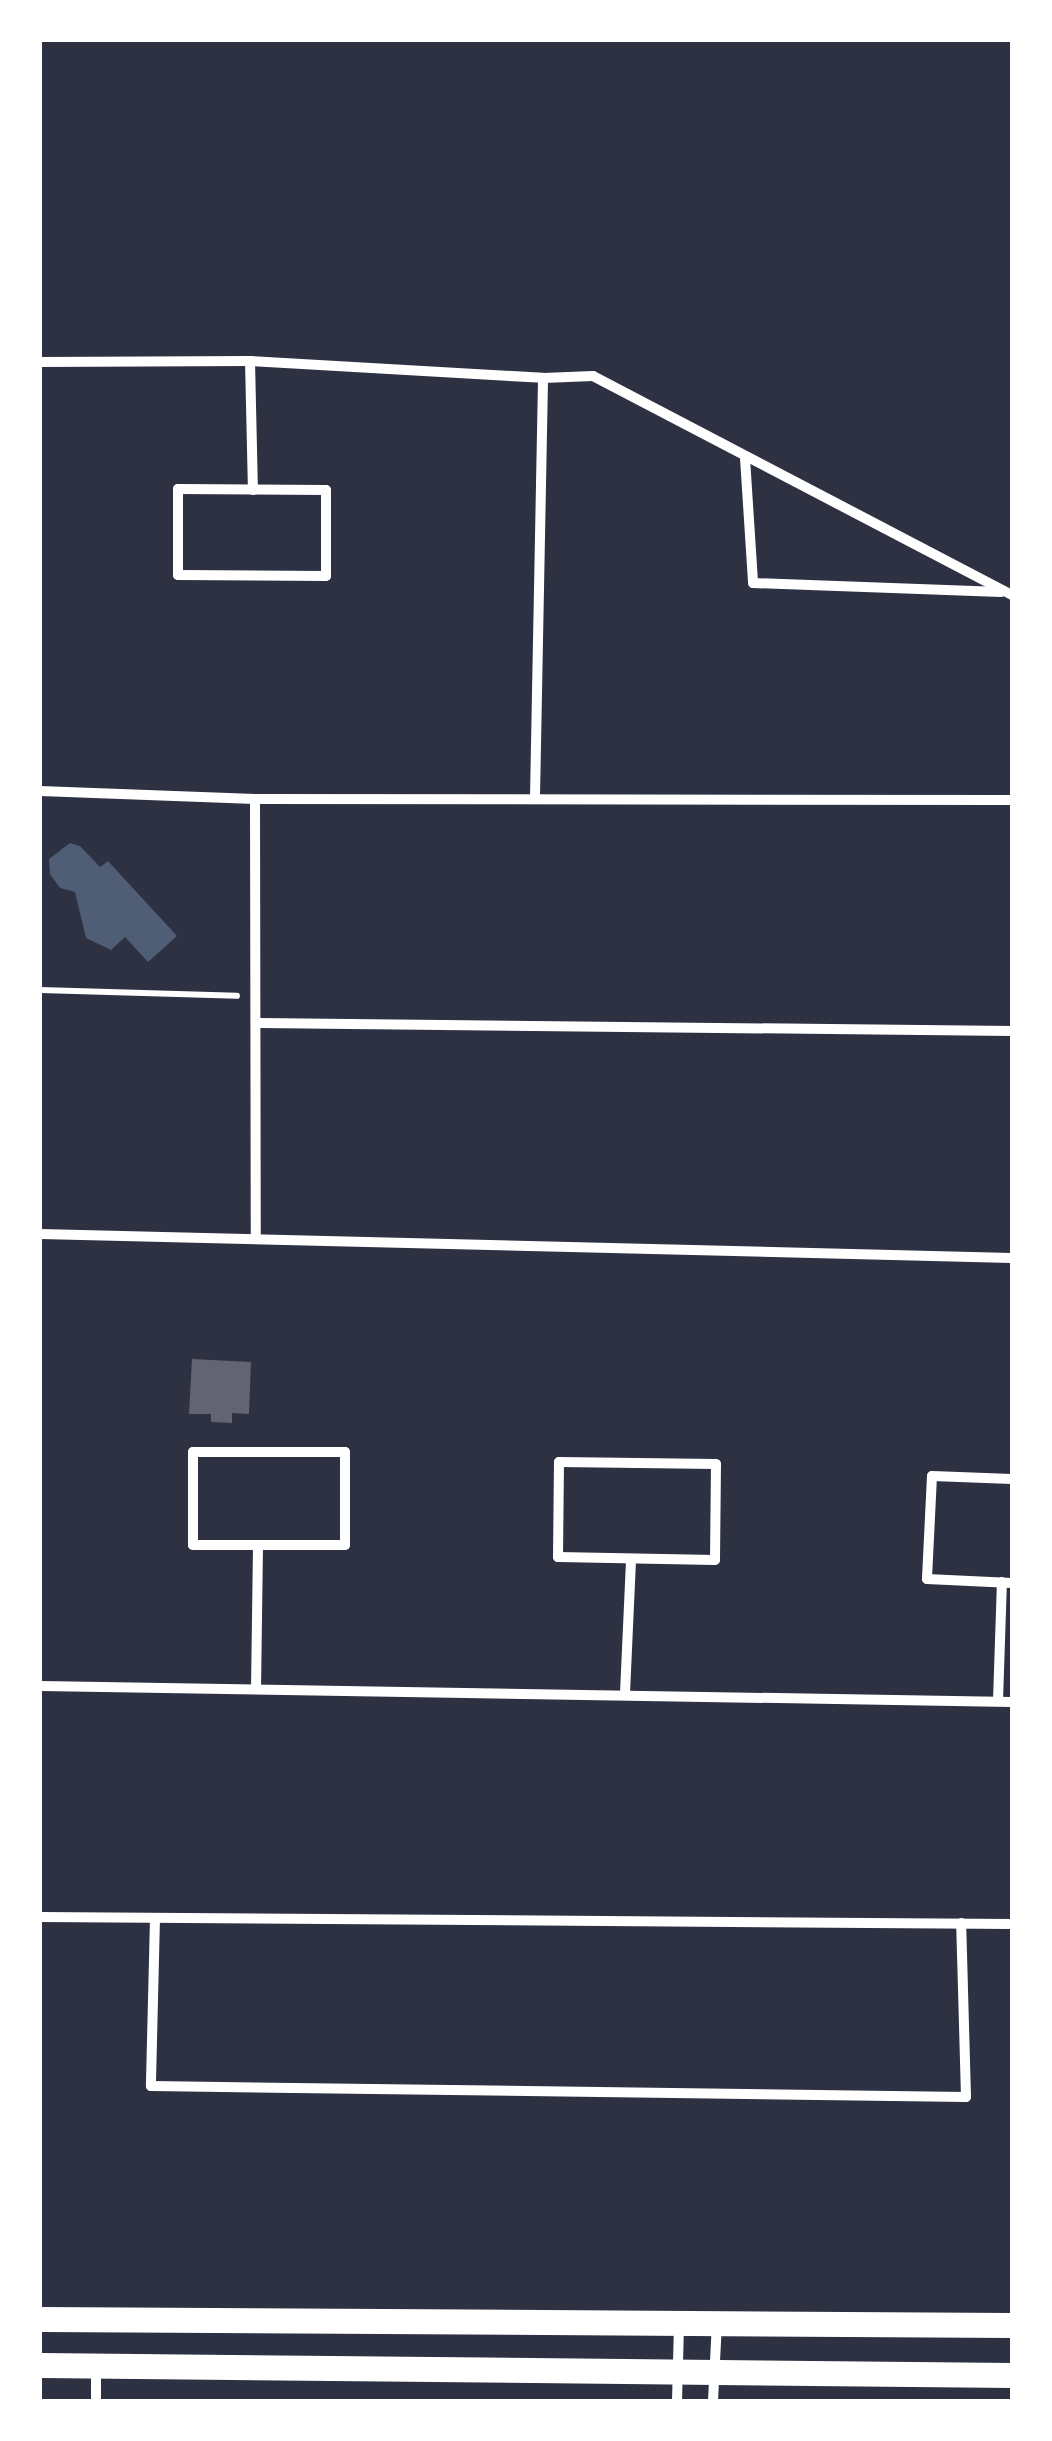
<!DOCTYPE html>
<style>
body{margin:0}
#map{position:relative;width:1052px;height:2441px;overflow:hidden;background:#2d3142;font-family:Merriweather,serif}
div>[style]{position:absolute}
[style*='--x']{left:calc(var(--x)*1px);top:calc(var(--y)*1px);width:calc(var(--w)*1px);rotate:calc(var(--a)*1deg)}
.water>*{inset:0;background:#4f5d75}
.building>*{inset:0;background:#626471}
.path>*{height:6px;margin:-3px;padding:0 3px;transform-origin:3px;border-radius:3px;background:#fff}
.minor>*{height:10px;margin:-5px;padding:0 5px;transform-origin:5px;border-radius:5px;background:#fff}
.trunk>*{height:25px;margin:-12.5px;padding:0 12.5px;transform-origin:12.5px;border-radius:12.5px;background:#fff}
span{translate:-50% -50%;white-space:nowrap;text-align:center;line-height:1.15;-webkit-text-stroke:10px #fff;paint-order:stroke}
.frame{position:absolute;inset:0;border:42px solid #fff;pointer-events:none}
</style>
<div id="map">
<div class="water">
<div style="clip-path:polygon(70px 843px,80px 846px,100px 867px,108px 861px,177px 936px,148px 962px,125px 937px,111px 950px,86px 938px,75px 892px,60px 888px,50px 874px,49px 859px)"></div>
</div>
<div class="building">
<div style="clip-path:polygon(192px 1359px,251px 1362px,249px 1414px,232px 1413px,232px 1423px,211px 1422px,211px 1414px,189px 1414px)"></div>
</div>
<div class="path">
<div style="--x:40;--y:990;--w:197;--a:1.7"></div>
</div>
<div class="minor">
<div style="--x:250;--y:361;--w:129;--a:88.7"></div>
<div style="--x:40;--y:362;--w:210;--a:-0.3"></div>
<div style="--x:250;--y:361;--w:293;--a:3.3"></div>
<div style="--x:543;--y:378;--w:50;--a:-2.3"></div>
<div style="--x:593;--y:376;--w:473;--a:27.6"></div>
<div style="--x:745;--y:458;--w:125;--a:86.3"></div>
<div style="--x:753;--y:583;--w:248;--a:2.1"></div>
<div style="--x:178;--y:489;--w:148;--a:0.4"></div>
<div style="--x:326;--y:490;--w:86;--a:90"></div>
<div style="--x:326;--y:576;--w:148;--a:-179.6"></div>
<div style="--x:178;--y:575;--w:86;--a:-90"></div>
<div style="--x:40;--y:791;--w:215;--a:2.1"></div>
<div style="--x:255;--y:799;--w:757;--a:0.08"></div>
<div style="--x:535;--y:797;--w:419;--a:-88.9"></div>
<div style="--x:255;--y:799;--w:440;--a:89.9"></div>
<div style="--x:259;--y:1023;--w:753;--a:0.61"></div>
<div style="--x:40;--y:1234;--w:972;--a:1.41"></div>
<div style="--x:193;--y:1452;--w:152;--a:0"></div>
<div style="--x:345;--y:1452;--w:93;--a:90"></div>
<div style="--x:345;--y:1545;--w:152;--a:180"></div>
<div style="--x:193;--y:1545;--w:93;--a:-90"></div>
<div style="--x:559;--y:1462;--w:157;--a:0.7"></div>
<div style="--x:716;--y:1464;--w:96;--a:90.6"></div>
<div style="--x:715;--y:1560;--w:157;--a:-178.9"></div>
<div style="--x:558;--y:1557;--w:95;--a:-89.4"></div>
<div style="--x:1012;--y:1479;--w:80;--a:-177.9"></div>
<div style="--x:932;--y:1476;--w:103;--a:92.8"></div>
<div style="--x:927;--y:1579;--w:85;--a:2.7"></div>
<div style="--x:40;--y:1686;--w:972;--a:0.94"></div>
<div style="--x:256;--y:1689;--w:144;--a:-89.2"></div>
<div style="--x:625;--y:1693;--w:134;--a:-87.4"></div>
<div style="--x:998;--y:1701;--w:119;--a:-88.1"></div>
<div style="--x:40;--y:1917;--w:972;--a:0.41"></div>
<div style="--x:155;--y:1918;--w:168;--a:91.4"></div>
<div style="--x:151;--y:2086;--w:815;--a:0.77"></div>
<div style="--x:966;--y:2097;--w:174;--a:-91.6"></div>
<div style="--x:96;--y:2401;--w:34;--a:-90"></div>
<div style="--x:677;--y:2401;--w:77;--a:-88.5"></div>
<div style="--x:713;--y:2401;--w:79;--a:-87.1"></div>
</div>
<div class="trunk">
<div style="--x:40;--y:2319;--w:972;--a:0.35"></div>
<div style="--x:40;--y:2365;--w:972;--a:0.59"></div>
</div>
<div class="frame"></div>
</div>
